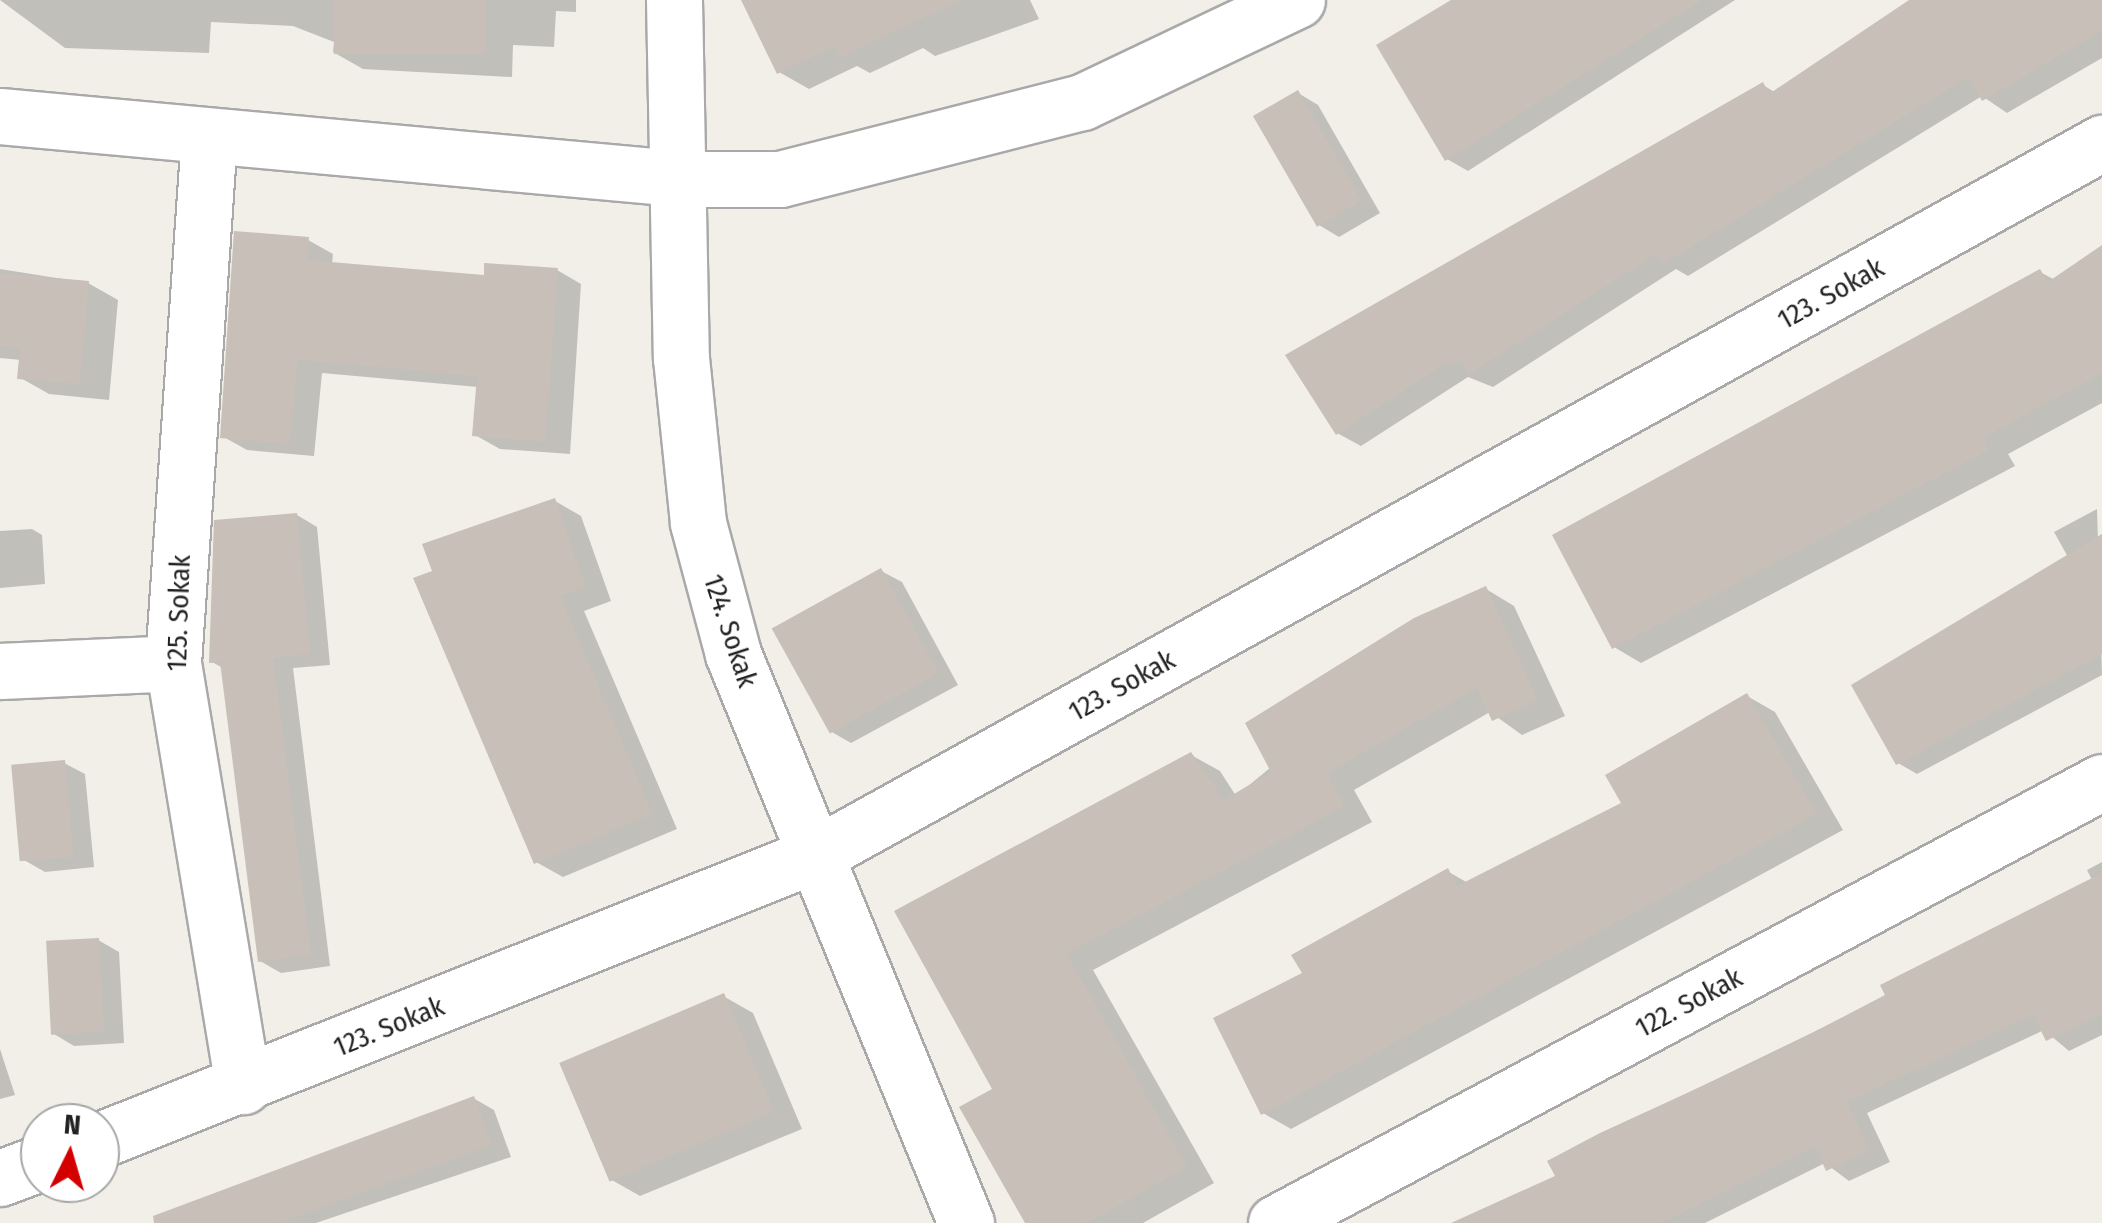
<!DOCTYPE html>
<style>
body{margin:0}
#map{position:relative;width:2102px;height:1223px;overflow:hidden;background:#f2efe9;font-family:"Fira Sans Condensed",sans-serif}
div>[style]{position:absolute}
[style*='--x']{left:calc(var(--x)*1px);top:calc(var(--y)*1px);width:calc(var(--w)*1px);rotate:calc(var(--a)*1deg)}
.shadow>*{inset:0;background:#0003}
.building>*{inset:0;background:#c7bfb8;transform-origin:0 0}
.roads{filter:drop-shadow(2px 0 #a9a9a9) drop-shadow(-2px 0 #a9a9a9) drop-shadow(0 2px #a9a9a9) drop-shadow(0 -2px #a9a9a9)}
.minor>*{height:55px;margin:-27.5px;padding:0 27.5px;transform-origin:27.5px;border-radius:27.5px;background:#fff}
.tertiary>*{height:55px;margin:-27.5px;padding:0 27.5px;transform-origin:27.5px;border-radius:27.5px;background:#fff}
span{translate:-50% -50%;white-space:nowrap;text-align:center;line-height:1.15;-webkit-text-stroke:10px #fff;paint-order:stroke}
.street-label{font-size:28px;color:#222}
.north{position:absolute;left:20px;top:1103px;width:100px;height:100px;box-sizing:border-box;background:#fff;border:2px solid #a7a7a7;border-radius:50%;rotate:5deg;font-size:28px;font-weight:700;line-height:40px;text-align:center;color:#222}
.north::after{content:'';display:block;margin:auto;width:35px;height:45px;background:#d40000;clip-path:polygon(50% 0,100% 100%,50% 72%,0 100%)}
</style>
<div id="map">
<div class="shadow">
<div style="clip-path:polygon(0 0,576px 0,576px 12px,556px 11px,554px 47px,513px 45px,512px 77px,363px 69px,333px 52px,334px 42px,293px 26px,211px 22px,209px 53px,65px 48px)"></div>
<div style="clip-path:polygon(770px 0,1030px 0,1039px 19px,935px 56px,923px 48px,870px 73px,857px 66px,809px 89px,779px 72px)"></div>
<div style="clip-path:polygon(1481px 0,1735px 0,1468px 171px,1447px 159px)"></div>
<div style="clip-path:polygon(1917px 0,2102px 0,2102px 58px,2007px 113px,1982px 96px,1688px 276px,1676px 269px,1493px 387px,1468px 377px,1361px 446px,1337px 433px,1763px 85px,1776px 93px)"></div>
<div style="clip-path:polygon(1298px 93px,1318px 105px,1380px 213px,1339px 237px,1319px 225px)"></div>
<div style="clip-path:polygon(308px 240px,333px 254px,332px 264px,486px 278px,557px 270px,581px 284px,570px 454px,500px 449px,475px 435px,478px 387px,322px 373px,314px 456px,247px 450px,222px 436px)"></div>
<div style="clip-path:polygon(2102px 248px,2102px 403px,2008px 454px,2015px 466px,1641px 663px,1614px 647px,2040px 272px,2055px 280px)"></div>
<div style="clip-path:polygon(0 269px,88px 283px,118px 300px,109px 400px,49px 394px,19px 377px,21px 360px,0 358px)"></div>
<div style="clip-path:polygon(555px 501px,581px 516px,611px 601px,584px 611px,677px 829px,563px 877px,536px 862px,435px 573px)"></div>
<div style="clip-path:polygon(2097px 509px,2102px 675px,1917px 774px,1898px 763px,2068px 557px,2054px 532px)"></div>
<div style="clip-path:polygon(297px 515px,317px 527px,330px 665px,293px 668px,330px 966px,281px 973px,260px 961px,223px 668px,212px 662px)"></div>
<div style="clip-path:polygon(32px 529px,42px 535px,45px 584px,0 588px,0 531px)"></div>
<div style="clip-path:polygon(881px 571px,902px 582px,958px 685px,851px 743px,830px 731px)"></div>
<div style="clip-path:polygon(1486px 589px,1514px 606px,1565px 716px,1522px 735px,1490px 712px,1354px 790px,1372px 822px,1093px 970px,1214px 1183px,1143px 1223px,1028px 1223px,995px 1090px,897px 912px,1191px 755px,1220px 771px,1236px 796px)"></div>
<div style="clip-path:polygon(1747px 696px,1775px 712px,1843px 830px,1291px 1129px,1263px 1113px,1305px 974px,1447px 871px,1468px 883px,1625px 804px)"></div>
<div style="clip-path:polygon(64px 763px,85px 774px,94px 867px,45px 872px,24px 860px)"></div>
<div style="clip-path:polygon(2102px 862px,2102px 1035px,2069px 1051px,2044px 1030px,1867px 1113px,1890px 1162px,1849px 1181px,1825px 1163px,1705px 1223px,1466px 1223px,1559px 1177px,1601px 1135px,1888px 996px,2092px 880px,2087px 870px)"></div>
<div style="clip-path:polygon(98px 940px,119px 952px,124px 1043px,74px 1046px,54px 1034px)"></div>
<div style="clip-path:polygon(723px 996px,753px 1013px,802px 1129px,640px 1196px,610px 1179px)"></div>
<div style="clip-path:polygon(0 1049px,15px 1095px,0 1099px)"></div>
<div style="clip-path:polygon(473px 1098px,494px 1110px,511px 1157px,316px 1223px,157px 1223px)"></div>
</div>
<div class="building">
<div style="left:334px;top:0;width:151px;height:54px"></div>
<div style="clip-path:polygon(741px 0,961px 0,839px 58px,834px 47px,777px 74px)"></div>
<div style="clip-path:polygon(1451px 0,1702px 0,1445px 161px,1376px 45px)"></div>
<div style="clip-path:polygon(1909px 0,2102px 0,2102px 31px,1982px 101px,1969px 77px,1663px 264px,1656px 254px,1468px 375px,1461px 362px,1443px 365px,1336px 435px,1285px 355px,1763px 82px,1769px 94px)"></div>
<div style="left:1298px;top:90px;width:128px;height:52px;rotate:60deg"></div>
<div style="clip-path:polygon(234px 231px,309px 237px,307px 260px,484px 275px,484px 263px,558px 268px,545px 442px,472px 436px,477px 376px,298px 360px,290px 444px,220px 438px)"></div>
<div style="clip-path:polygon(2102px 245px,2102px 373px,1983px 438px,1989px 450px,1612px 649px,1552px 535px,2040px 269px,2048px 282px)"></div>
<div style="clip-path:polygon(0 273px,89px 281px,80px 384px,17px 379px,20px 348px,0 346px)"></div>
<div style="clip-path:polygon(555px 498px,586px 587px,560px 596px,653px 814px,534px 864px,413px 578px,432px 571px,422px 544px)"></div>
<div style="clip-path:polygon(297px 513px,310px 654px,273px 658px,311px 955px,258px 962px,220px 662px,209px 663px,214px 520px)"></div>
<div style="clip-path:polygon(2102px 534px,2102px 654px,1896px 765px,1851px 685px)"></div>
<div style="left:881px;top:568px;width:120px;height:125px;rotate:61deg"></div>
<div style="clip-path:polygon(1486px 586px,1538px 700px,1492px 721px,1477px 688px,1327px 773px,1345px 806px,1067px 954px,1187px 1167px,1087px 1223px,1025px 1223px,959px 1107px,992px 1089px,894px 911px,1191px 752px,1224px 800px,1271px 772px,1245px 723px,1414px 618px)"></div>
<div style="clip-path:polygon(1747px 693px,1817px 814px,1261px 1115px,1213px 1018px,1302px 973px,1291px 955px,1448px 868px,1457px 886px,1621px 803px,1605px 775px)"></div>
<div style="left:65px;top:760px;width:97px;height:54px;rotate:85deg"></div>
<div style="clip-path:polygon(2102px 873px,2102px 1014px,2046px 1041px,2033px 1015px,1847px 1102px,1870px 1150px,1826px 1171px,1815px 1146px,1662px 1223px,1451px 1223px,1555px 1176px,1547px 1161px,1600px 1133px,1772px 1054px,1885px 995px,1880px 985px)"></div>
<div style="left:99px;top:938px;width:94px;height:53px;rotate:87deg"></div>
<div style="left:724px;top:993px;width:129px;height:179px;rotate:67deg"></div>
<div style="clip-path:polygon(474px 1096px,492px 1145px,279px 1223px,154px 1223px,153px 1216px)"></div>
</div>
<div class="roads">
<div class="minor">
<div style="--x:674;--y:0;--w:358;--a:88.9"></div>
<div style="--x:681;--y:358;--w:166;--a:84.1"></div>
<div style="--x:698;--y:523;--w:136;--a:75"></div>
<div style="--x:733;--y:654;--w:615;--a:67.73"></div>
<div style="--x:209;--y:136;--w:528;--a:93.91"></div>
<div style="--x:173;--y:663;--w:429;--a:80.6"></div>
<div style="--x:0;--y:671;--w:173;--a:-2.6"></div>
<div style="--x:100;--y:1140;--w:772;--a:-21.75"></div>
<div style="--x:817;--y:854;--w:1469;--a:-28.96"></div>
<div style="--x:0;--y:1178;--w:43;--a:-20.6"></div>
<div style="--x:1276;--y:1223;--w:936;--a:-28.1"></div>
</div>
<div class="tertiary">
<div style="--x:0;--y:116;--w:688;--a:5.25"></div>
<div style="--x:685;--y:179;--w:95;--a:0"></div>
<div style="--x:780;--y:179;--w:312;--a:-14.3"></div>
<div style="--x:1082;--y:102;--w:238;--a:-25.4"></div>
</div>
</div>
<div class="street-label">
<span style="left:1831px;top:294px;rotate:-29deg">123. Sokak</span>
<span style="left:179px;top:613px;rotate:-88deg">125. Sokak</span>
<span style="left:730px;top:631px;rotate:72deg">124. Sokak</span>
<span style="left:1122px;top:686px;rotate:-29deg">123. Sokak</span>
<span style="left:1689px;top:1003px;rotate:-28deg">122. Sokak</span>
<span style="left:389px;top:1027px;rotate:-22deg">123. Sokak</span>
</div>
<div class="north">N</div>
</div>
